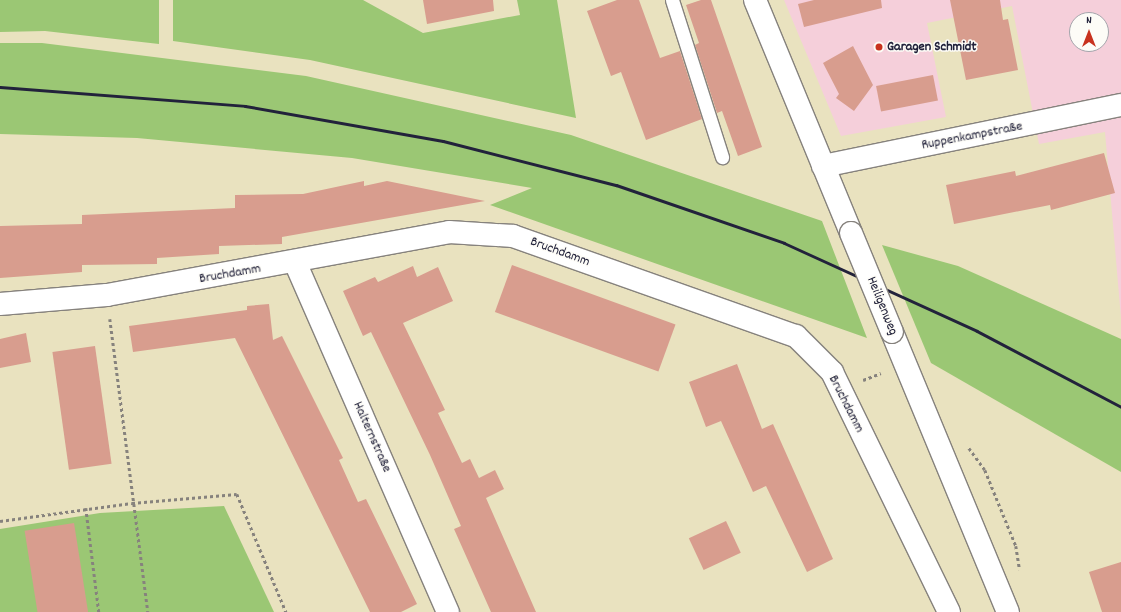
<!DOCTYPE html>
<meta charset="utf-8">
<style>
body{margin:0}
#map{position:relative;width:1121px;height:612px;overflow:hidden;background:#e9e2bf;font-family:Dekko,sans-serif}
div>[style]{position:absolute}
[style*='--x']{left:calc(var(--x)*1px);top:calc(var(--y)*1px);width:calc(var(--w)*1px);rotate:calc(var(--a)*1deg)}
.built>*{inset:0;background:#f5cfda}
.green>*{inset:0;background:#9bc774}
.building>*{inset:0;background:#d89d8e;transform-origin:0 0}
.path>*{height:2.5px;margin-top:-1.25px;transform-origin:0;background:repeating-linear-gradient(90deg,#86827d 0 3px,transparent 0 6px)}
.roads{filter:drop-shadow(1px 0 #86827d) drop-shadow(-1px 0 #86827d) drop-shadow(0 1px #86827d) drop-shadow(0 -1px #86827d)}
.lane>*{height:13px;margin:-6.5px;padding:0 6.5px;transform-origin:6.5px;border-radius:6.5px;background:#fff}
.street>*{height:22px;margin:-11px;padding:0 11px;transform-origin:11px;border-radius:11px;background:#fff}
.rail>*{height:3px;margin:-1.5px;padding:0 1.5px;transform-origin:1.5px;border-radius:1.5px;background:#22223b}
.bridges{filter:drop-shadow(1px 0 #86827d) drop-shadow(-1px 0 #86827d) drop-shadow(0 1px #86827d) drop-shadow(0 -1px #86827d)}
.street-bridge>*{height:22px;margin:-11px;padding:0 11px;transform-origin:11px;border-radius:11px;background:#fff}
.dots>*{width:11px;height:11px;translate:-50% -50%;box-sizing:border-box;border:2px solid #fdfcf7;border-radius:50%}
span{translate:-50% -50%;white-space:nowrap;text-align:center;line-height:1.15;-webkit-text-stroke:3px #fdfcf7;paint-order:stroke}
.poi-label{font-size:14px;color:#22223b;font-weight:700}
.left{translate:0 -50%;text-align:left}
.street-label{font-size:14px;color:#22223b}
.north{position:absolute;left:1069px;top:12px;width:40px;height:40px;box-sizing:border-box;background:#fdfcf7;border:1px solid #a5a5ac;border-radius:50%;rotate:0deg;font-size:11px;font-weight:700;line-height:16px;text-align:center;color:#22223b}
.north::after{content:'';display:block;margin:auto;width:14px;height:18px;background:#c8321e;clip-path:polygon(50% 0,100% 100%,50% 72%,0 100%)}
</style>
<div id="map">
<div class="built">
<div style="clip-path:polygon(evenodd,784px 0,1121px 0,1121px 318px,1105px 132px,1039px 144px,1012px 6px,927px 23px,946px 117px,841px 136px,784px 0,1077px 20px,1101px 20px,1101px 44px,1077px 44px,1077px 20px)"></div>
</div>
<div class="green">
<div style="clip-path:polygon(0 0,159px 0,159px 44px,45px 31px,0 32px)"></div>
<div style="clip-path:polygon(173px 0,363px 0,423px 33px,520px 15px,517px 0,557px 0,576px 118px,310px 60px,173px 41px)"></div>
<div style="clip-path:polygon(0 43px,42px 43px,306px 76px,571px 135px,822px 221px,867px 338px,490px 205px,532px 188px,352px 158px,137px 138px,0 134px)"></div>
<div style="clip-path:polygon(882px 245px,958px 266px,1121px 339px,1121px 472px,931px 363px)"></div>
<div style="clip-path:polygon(224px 506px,274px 612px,0 612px,0 529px,100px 513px)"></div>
</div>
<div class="building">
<div style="clip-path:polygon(423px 0,493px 0,494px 11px,427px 24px)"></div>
<div style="clip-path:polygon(617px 0,639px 0,660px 58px,680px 51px,702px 119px,646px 140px,621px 72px,611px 76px,587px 11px)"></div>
<div style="clip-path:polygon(701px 0,711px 0,762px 147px,738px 156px,722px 111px,717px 113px,695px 45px,699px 43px,686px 5px)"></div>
<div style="clip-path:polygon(814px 0,881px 0,882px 8px,804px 27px,798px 4px)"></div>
<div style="clip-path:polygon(950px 0,1000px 0,1003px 20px,1008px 19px,1018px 70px,966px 80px)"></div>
<div style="clip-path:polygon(853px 46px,873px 85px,854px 111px,836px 98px,839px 94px,823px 63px)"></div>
<div style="left:933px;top:75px;width:26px;height:58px;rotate:79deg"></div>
<div style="clip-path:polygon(1104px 153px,1115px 193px,1051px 210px,1050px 205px,954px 224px,946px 185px,1015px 171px,1016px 176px)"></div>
<div style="clip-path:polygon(364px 181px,364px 186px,387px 181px,485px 201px,282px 237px,282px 244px,219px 246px,219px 254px,157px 258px,157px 264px,82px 265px,82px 272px,0 278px,0 226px,82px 224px,82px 215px,235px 208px,235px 195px,303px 194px)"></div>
<div style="left:512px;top:265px;width:174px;height:50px;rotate:20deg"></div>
<div style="clip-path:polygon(413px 266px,417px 277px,438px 267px,453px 301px,403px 323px,445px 410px,438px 413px,462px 463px,470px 459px,479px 478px,495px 470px,504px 489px,486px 498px,536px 612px,491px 612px,454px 529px,461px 526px,430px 455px,371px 332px,363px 336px,343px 291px,375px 277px,378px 282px)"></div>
<div style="clip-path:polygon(269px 304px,273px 340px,282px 336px,343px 458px,339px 460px,358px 502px,366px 499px,417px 604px,401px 612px,370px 612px,235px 338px,133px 352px,129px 326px,247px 310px,247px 306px)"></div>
<div style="clip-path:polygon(26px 333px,31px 362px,0 368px,0 339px)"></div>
<div style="left:95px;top:346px;width:119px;height:43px;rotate:82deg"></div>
<div style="clip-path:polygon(737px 364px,762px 429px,773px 424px,833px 559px,807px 572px,766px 486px,753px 492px,721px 421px,706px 427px,689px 382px)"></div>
<div style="left:726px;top:521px;width:35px;height:41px;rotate:65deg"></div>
<div style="left:74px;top:523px;width:90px;height:50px;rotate:81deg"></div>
<div style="clip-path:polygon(1121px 562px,1121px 612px,1102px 612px,1089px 572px)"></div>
</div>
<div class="path">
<div style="--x:110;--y:319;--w:295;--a:82.6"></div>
<div style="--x:863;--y:380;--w:19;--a:-21"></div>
<div style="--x:969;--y:448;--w:27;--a:54"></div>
<div style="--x:985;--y:470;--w:82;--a:67.8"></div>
<div style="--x:1016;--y:546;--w:24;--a:81"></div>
<div style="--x:86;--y:508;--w:105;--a:82.9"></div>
<div style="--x:0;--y:521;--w:133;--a:-7.8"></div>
<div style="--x:132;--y:503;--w:105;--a:-4.9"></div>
<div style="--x:237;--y:494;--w:128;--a:67.4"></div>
</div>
<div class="roads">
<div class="lane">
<div style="--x:672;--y:0;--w:165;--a:72.3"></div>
</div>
<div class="street">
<div style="--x:755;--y:0;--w:252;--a:67.6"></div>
<div style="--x:823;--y:166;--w:304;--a:-11.6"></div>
<div style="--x:295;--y:262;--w:382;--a:66.4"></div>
<div style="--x:0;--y:304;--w:107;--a:-4.8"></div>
<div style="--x:107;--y:295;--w:348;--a:-10.4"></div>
<div style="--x:449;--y:232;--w:64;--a:3.6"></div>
<div style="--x:513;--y:236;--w:300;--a:19.5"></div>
<div style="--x:796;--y:336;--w:51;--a:45"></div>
<div style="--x:832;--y:372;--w:267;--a:64"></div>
<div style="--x:892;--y:332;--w:303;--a:67.5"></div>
</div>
</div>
<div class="rail">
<div style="--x:0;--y:87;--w:246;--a:4.4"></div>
<div style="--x:245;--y:106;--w:201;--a:10"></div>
<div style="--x:443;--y:141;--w:179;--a:14.3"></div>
<div style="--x:616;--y:185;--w:178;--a:19"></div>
<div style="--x:784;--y:243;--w:212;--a:24.5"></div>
<div style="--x:977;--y:331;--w:163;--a:27.8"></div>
</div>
<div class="bridges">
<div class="street-bridge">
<div style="--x:851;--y:233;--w:107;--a:67.5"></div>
</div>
</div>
<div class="dots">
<div style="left:879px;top:47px;background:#c8321e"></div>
</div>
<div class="poi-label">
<span class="left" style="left:887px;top:47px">Garagen Schmidt</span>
</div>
<div class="street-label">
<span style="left:972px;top:136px;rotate:-11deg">Ruppenkampstraße</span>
<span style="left:560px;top:252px;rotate:20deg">Bruchdamm</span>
<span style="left:230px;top:274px;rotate:-10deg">Bruchdamm</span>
<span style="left:882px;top:306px;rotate:68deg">Heiligenweg</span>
<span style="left:846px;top:404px;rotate:63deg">Bruchdamm</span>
<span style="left:372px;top:437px;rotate:66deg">Halternstraße</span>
</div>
<div class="north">N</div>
</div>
